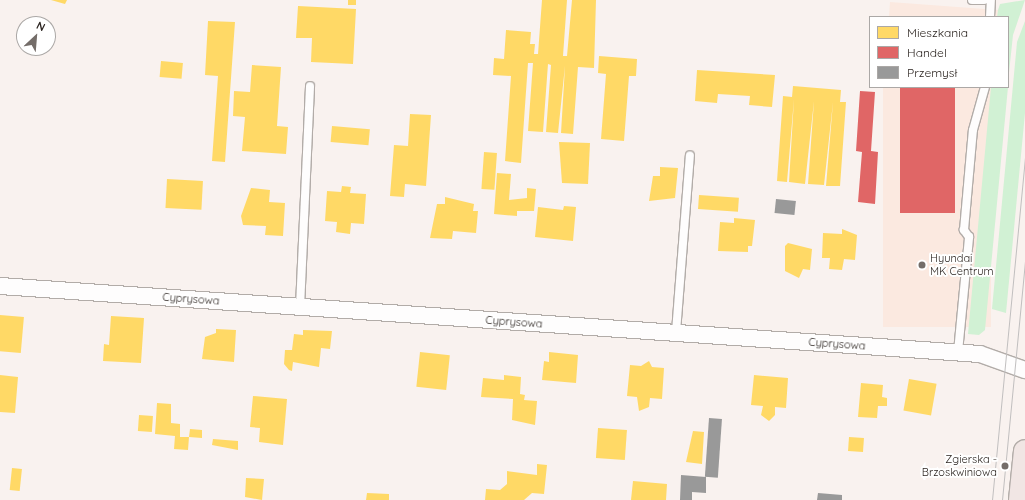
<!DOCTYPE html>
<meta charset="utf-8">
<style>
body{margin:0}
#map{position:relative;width:1025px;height:500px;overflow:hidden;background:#f9f2ef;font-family:Quicksand,sans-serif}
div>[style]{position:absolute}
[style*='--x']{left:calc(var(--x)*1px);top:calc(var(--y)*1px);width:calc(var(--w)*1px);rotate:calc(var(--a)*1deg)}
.built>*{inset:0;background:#fbe9e0;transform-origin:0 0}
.green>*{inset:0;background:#d1f1d4}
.homes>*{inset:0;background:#ffd966;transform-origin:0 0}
.shops>*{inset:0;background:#e06666;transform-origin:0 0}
.industry>*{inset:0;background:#999;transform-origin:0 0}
.roads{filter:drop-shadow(1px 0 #b2aca8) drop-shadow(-1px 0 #b2aca8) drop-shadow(0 1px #b2aca8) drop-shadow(0 -1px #b2aca8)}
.service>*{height:8px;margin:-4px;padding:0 4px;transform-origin:4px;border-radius:4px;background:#fefdfd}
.minor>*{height:16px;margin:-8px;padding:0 8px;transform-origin:8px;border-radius:8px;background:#fefdfd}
.primary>*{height:22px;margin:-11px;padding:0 11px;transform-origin:11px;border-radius:11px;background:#f1e6e4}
.tram>*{height:1px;margin:-0.5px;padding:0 0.5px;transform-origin:0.5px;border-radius:0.5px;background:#c1bfbf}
.dots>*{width:11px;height:11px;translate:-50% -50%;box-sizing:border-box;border:2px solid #fff;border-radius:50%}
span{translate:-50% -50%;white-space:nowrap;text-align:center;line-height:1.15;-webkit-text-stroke:4px #fff;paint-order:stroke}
.poi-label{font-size:11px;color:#2c2521}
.left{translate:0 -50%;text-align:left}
.right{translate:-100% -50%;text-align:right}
.street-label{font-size:11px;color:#2c2521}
.legend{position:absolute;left:869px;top:16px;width:140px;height:72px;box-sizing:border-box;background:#fff;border:1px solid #aba8a6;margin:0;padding:5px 7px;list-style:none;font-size:12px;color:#2c2521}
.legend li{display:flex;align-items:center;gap:8px;height:20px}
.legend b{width:20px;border:1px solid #aba8a6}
.north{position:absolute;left:16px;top:16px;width:40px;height:40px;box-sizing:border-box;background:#fff;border:1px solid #aba8a6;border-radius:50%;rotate:26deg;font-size:11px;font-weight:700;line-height:16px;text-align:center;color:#2c2521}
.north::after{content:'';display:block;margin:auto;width:14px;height:18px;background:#746d69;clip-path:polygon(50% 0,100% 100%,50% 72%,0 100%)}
</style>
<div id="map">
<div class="built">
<div style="clip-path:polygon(890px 2px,998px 10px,997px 17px,889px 17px)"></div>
<div style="left:883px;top:87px;width:108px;height:240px"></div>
</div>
<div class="green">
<div style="clip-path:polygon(1025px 0,1013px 35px,1008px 82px,1008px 17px,997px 17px,998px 10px,1000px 4px)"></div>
<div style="clip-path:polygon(1025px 21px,1025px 113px,1006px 313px,992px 309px,1017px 42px)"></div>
<div style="clip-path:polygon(991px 87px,1008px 87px,985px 330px,979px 335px,968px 334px)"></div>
</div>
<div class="homes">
<div style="clip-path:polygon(51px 0,67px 0,65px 4px)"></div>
<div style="left:348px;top:0;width:8px;height:5px"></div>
<div style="clip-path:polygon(542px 0,567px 0,563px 56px,567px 56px,572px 0,596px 0,594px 68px,578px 67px,573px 134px,561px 133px,565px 66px,558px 133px,546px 132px,551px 65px,548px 64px,543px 132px,528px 131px,533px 63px,528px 63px,521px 163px,505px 161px,511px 76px,493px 75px,494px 58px,504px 59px,506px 30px,531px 32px,530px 44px,535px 44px,534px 54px,538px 54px)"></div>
<div style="clip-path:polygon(298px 6px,356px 9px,353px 64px,311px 62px,312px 38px,296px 38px)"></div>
<div style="clip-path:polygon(208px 21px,235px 22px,225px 162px,212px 161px,218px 76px,205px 75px)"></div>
<div style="clip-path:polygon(599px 56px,637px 59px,636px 76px,629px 76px,624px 141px,601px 139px,606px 74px,598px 73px)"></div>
<div style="left:161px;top:61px;width:22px;height:16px;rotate:5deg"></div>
<div style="clip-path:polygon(252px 65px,281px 67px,277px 126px,288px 127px,286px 154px,242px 151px,245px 117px,233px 116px,234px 91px,250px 92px)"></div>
<div style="clip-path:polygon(697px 70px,775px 75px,772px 107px,749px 105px,750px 96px,718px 94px,717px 103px,695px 101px)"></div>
<div style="clip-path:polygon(793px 86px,841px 90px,840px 102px,846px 102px,840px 186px,826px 186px,833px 102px,824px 185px,808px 184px,814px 101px,805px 184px,789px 182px,794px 99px,787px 182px,777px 181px,783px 96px,792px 97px)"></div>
<div style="clip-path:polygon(410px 114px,431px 115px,426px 186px,405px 184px,404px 197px,390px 196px,394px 145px,408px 146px)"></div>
<div style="left:332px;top:126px;width:38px;height:16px;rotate:5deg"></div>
<div style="clip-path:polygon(559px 142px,590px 143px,588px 184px,562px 183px)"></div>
<div style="left:484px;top:152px;width:13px;height:37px;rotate:4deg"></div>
<div style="clip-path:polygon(660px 167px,678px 168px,675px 198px,649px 201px,653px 176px,660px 176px)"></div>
<div style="clip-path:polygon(497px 173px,511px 174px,509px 200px,527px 198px,527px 188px,536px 189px,534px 211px,517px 211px,517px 216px,494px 214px)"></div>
<div style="left:167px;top:179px;width:36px;height:29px;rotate:3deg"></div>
<div style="clip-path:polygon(342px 186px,351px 187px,350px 193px,366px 194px,364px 224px,351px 223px,350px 234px,336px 232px,337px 222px,325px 221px,327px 191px,341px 192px)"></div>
<div style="clip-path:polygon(251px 188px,270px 190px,269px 202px,285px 203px,283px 236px,265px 235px,266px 226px,243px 225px,241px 216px)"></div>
<div style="left:699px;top:195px;width:40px;height:14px;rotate:4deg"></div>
<div style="clip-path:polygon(445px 197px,474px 204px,473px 211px,478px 211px,476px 233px,453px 231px,452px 239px,430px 238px,437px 204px,445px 204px)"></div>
<div style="clip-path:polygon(564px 206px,576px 207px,573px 241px,535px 237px,538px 207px,563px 210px)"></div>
<div style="clip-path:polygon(734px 218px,755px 220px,752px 246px,748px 246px,748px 252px,718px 251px,720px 222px,734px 223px)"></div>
<div style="clip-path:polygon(842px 229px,857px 235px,855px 260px,844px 259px,842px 270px,829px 269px,830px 258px,822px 258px,823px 233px,842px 234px)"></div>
<div style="clip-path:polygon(788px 243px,812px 249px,810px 270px,803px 269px,799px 278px,785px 271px,785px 246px)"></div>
<div style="left:0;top:315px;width:24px;height:36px;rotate:5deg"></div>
<div style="clip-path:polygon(111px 316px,144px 318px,141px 363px,103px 361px,104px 344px,109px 345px)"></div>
<div style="clip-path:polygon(216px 329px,236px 330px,234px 362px,202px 359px,205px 337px,216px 333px)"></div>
<div style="clip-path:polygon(303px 330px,332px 331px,330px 349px,321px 348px,319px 367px,293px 362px,292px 371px,289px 370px,284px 364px,285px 350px,292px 350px,294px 334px,303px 335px)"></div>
<div style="left:420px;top:352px;width:30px;height:35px;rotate:6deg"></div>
<div style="clip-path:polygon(549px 352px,578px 355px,576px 383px,542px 380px,544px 361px,549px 362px)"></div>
<div style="clip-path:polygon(649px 361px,652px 367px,664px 368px,662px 399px,650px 398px,649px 407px,639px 411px,637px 397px,627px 396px,630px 365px,641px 366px)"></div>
<div style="clip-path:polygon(0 375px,18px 377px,15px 413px,0 412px)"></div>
<div style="clip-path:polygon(504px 375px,521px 377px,520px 394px,525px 395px,524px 400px,537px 401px,535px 425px,512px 420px,513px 399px,481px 397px,483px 378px,504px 380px)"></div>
<div style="clip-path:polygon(754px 375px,788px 378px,786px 408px,775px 407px,775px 415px,769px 421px,761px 415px,763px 406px,751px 405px)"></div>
<div style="left:909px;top:379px;width:28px;height:32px;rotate:10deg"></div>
<div style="clip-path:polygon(861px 383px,883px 385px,882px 397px,887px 398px,887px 406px,878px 406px,877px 418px,858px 417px)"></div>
<div style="clip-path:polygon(253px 396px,287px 399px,283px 445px,259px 442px,260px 428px,250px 427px)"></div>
<div style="clip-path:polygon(157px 403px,171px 404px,171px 423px,180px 424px,180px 437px,189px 437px,190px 429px,202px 430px,202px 438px,189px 437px,188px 450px,174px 449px,175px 436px,155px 434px)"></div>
<div style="left:139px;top:415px;width:14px;height:16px;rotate:4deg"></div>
<div style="left:598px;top:428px;width:29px;height:30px;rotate:4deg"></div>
<div style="clip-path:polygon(693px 431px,704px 432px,702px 464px,686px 462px)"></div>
<div style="left:849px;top:437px;width:15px;height:14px;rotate:4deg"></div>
<div style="clip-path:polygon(213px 439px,238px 441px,238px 450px,212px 445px)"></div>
<div style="clip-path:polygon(537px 464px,547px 465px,544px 494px,532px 493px,524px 500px,485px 500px,486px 489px,500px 490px,507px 484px,507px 471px,537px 475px)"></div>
<div style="left:12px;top:468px;width:10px;height:22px;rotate:6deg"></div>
<div style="clip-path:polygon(246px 478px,264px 479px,262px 500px,245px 497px)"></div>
<div style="clip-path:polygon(633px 481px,667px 484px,666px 500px,631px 500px)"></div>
<div style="clip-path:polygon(367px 493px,389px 494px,389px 500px,366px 500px)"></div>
</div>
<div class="shops">
<div style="left:900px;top:87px;width:55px;height:126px"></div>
<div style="clip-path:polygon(860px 91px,875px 92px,871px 151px,878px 152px,875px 204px,858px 202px,862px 152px,856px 151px)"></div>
</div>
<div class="industry">
<div style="left:776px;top:199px;width:20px;height:14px;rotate:6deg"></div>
<div style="left:709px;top:418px;width:13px;height:59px;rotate:4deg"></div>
<div style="clip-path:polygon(681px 475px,706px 477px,706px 493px,692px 492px,692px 500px,680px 500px)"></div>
<div style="clip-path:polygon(818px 493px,842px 495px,842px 500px,817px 500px)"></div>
</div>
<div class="roads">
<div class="service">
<div style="--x:972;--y:0;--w:12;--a:0"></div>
<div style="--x:990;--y:17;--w:17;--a:-87"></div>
<div style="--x:300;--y:307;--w:221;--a:-87.4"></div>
<div style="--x:676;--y:332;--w:177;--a:-85.5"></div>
<div style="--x:958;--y:352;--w:116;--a:-84.5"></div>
<div style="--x:969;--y:237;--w:9;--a:-126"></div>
<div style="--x:964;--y:230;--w:100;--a:-84.9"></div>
<div style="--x:973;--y:130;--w:45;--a:-74.4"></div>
</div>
<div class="minor">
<div style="--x:0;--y:286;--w:982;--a:3.97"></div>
<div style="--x:980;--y:354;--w:48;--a:19.6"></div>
</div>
<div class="primary">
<div style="--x:1020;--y:500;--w:49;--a:-84.2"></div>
</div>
</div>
<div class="tram">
<div style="--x:992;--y:500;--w:346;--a:-84.5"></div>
<div style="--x:1002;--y:500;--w:241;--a:-84.5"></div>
</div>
<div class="dots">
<div style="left:922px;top:265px;background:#746d69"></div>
<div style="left:1005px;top:466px;background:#746d69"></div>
</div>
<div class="poi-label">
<span class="left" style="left:930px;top:265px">Hyundai<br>MK Centrum</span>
<span class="right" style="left:997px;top:466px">Zgierska -<br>Brzoskwiniowa</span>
</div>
<div class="street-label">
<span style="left:191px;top:299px;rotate:4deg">Cyprysowa</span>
<span style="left:514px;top:322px;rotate:4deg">Cyprysowa</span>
<span style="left:837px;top:344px;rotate:4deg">Cyprysowa</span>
</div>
<ul class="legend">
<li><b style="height:11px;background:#ffd966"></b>Mieszkania</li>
<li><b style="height:11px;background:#e06666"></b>Handel</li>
<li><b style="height:11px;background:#999"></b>Przemysł</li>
</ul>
<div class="north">N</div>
</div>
